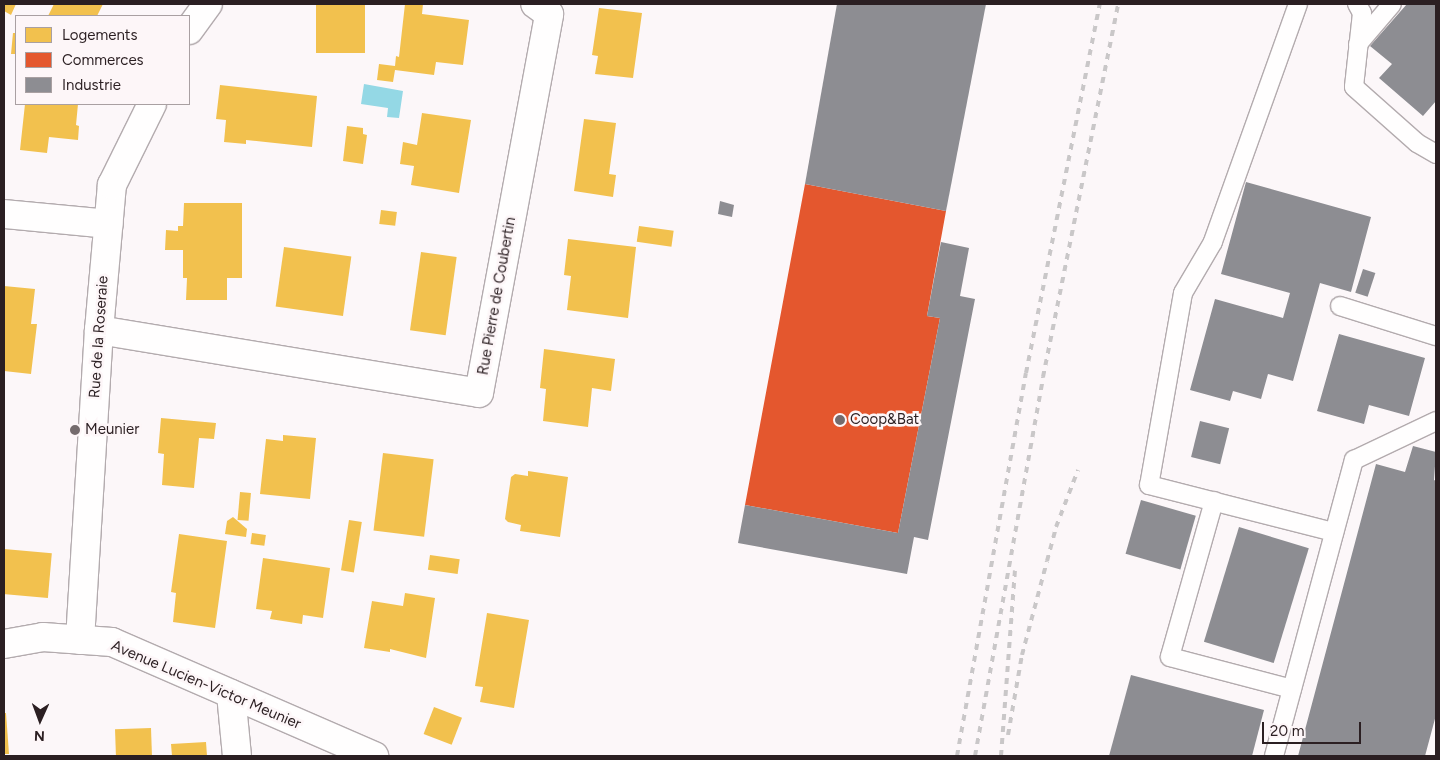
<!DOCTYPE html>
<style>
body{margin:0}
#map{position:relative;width:1440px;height:760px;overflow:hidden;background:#fcf7f9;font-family:Figtree,sans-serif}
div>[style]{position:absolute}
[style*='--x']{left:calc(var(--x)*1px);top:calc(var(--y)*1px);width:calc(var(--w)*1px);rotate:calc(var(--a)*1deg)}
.water>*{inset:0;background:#94d8e5}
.homes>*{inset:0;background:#f2c14e;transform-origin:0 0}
.shops>*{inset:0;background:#e4572e}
.industry>*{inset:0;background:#8d8d92;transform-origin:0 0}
.roads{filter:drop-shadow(1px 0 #b3abae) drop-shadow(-1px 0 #b3abae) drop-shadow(0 1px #b3abae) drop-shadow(0 -1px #b3abae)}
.lane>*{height:18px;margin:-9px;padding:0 9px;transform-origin:9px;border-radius:9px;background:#fffefe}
.street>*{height:28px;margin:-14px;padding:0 14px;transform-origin:14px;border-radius:14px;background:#fffefe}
.rail>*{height:4px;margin-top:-2px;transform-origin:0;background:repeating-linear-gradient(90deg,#c9c7c8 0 6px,transparent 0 12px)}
.dots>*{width:14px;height:14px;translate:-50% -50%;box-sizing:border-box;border:2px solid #fdf6f8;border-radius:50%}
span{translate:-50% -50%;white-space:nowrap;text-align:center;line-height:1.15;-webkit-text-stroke:5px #fdf6f8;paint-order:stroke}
.street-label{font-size:15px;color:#2b1f22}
.poi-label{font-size:15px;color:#2b1f22}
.left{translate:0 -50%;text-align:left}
.frame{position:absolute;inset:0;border:5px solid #2b1f22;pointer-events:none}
.legend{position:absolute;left:15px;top:15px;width:175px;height:90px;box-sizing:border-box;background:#fdf6f8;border:1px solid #a9a0a2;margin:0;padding:6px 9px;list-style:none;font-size:15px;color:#2b1f22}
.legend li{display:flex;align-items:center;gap:10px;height:25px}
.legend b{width:25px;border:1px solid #a9a0a2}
.north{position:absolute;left:15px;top:695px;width:50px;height:50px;-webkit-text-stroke:4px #fdf6f8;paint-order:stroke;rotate:182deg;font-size:14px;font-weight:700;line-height:20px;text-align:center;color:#2b1f22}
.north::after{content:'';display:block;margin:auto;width:18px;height:22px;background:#2b1f22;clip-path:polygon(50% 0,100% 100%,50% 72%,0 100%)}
.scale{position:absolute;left:1262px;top:722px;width:99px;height:22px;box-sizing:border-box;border:2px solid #2b1f22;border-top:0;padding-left:6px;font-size:15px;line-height:18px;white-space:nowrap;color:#2b1f22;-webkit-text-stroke:4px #fdf6f8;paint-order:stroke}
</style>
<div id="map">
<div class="water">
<div style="clip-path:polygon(364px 84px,403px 91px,399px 118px,387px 117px,388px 108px,361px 104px)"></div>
</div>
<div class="homes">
<div style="clip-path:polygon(4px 4px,16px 4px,11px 15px,4px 11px)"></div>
<div style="clip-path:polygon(54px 4px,103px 4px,97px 16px,48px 16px)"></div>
<div style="left:316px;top:4px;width:49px;height:49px"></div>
<div style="clip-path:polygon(405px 4px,423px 4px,422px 14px,469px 20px,463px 65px,436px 62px,434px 75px,395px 70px,393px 82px,377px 80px,379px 64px,395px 66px,396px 56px,399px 57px)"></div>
<div style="clip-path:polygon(599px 8px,642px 13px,633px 78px,595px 74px,598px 56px,592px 55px)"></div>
<div style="clip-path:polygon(13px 33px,16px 33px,16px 54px,11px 54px)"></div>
<div style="clip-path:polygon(220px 85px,317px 96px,312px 147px,246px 140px,246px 144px,224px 142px,226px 120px,216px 119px)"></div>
<div style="clip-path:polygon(25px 104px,78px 104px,76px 125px,79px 126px,78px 140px,49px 137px,47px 153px,20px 150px)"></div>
<div style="clip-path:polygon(422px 113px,471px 120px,459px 193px,411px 185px,414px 166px,400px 164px,403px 142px,417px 145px)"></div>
<div style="clip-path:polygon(584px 119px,616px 123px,609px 174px,616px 175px,613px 197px,574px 191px)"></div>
<div style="clip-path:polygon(347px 126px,363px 128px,363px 134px,367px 135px,363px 164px,343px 161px)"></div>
<div style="clip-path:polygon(184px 203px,242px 203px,242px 278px,227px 278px,227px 300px,186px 300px,187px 278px,183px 278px,183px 250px,165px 250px,166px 230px,178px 231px,178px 226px,183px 226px)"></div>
<div style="left:381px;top:210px;width:16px;height:14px;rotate:7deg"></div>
<div style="left:639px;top:226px;width:35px;height:16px;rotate:8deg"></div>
<div style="clip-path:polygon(568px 239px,636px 247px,628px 318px,567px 310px,571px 276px,564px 275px)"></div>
<div style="left:284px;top:247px;width:68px;height:60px;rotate:8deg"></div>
<div style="left:421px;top:252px;width:36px;height:79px;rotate:8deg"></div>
<div style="clip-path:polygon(4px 286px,35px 289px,31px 324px,37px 324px,31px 374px,4px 371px)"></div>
<div style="clip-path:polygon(544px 349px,615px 359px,611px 391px,592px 388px,588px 427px,543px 421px,546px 389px,540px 388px)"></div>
<div style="clip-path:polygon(161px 418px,216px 423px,214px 439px,199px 438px,194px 488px,162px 485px,164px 454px,158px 453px)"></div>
<div style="clip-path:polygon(283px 435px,316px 438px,310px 499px,260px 494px,266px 439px,283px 441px)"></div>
<div style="left:383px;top:453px;width:51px;height:78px;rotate:7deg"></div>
<div style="clip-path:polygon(528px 471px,568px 477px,560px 537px,520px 531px,521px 525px,508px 522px,505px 519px,511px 477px,515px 474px,528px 476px)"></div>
<div style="left:240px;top:492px;width:11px;height:28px;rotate:5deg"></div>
<div style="clip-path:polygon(233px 517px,247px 529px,246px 537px,225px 534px,227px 521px)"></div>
<div style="left:349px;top:520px;width:13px;height:51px;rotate:9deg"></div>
<div style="left:252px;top:533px;width:14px;height:11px;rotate:8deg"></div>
<div style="clip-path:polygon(179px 534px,227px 541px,215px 628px,173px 622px,176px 593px,171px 592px)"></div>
<div style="left:4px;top:549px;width:48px;height:45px;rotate:5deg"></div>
<div style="left:430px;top:555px;width:30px;height:15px;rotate:8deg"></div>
<div style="clip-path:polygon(263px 558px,330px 568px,323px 618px,303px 615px,302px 624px,270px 619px,272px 611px,256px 609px)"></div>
<div style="clip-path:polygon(405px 593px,435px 598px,426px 658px,390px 649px,390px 652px,364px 648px,372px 601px,403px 606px)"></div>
<div style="clip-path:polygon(487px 613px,529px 620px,514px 708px,480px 702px,483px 687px,475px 686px)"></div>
<div style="left:434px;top:707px;width:30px;height:29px;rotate:21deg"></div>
<div style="clip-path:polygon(4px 713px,6px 713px,9px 754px,4px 754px)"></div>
<div style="left:151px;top:728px;width:28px;height:36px;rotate:88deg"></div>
<div style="clip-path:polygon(206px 742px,207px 756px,172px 756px,171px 744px)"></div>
</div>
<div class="shops">
<div style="clip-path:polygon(805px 184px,946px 211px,927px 316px,940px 318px,898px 533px,745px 505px)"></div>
</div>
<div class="industry">
<div style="clip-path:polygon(837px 4px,986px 4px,946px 211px,805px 184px)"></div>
<div style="clip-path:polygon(1407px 4px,1436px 4px,1436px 101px,1423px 116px,1379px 78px,1392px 64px,1370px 46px)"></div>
<div style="clip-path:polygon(1246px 182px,1371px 217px,1351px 292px,1320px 283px,1293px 381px,1268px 374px,1261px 399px,1233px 391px,1230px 401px,1190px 390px,1215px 299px,1283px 318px,1290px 293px,1221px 274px)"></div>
<div style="clip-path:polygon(720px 201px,734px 205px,732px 217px,718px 214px)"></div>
<div style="clip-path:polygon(941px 242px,969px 248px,960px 296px,975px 299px,928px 540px,914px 537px,907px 574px,738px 543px,745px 505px,898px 533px,940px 318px,927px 316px)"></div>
<div style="left:1363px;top:269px;width:13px;height:25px;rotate:18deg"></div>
<div style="clip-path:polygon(1339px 334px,1425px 358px,1409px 416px,1369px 405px,1364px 424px,1317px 411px)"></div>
<div style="left:1200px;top:421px;width:30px;height:37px;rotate:14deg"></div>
<div style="clip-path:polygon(1413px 446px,1436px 452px,1434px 480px,1436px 481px,1436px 715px,1425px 756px,1298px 756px,1376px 464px,1405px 472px)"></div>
<div style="left:1141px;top:500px;width:57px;height:56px;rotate:16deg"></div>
<div style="left:1239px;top:527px;width:73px;height:120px;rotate:17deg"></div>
<div style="clip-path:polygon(1131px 675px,1264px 710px,1252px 756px,1109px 756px)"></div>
</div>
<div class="roads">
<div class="lane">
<div style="--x:1298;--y:4;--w:253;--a:109.7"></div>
<div style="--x:1213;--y:242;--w:59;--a:120.5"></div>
<div style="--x:1183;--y:293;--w:195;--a:100"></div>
<div style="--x:1149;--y:485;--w:191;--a:14.3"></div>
<div style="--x:1357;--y:4;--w:10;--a:61"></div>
<div style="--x:1362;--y:13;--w:74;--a:96.2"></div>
<div style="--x:1354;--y:87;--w:84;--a:41.6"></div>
<div style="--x:1417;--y:143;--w:22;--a:30"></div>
<div style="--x:1358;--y:44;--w:52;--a:-49.6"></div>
<div style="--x:1340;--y:306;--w:101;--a:17.4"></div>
<div style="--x:1214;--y:501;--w:162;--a:105.8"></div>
<div style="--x:1170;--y:657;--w:126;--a:14.7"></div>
<div style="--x:1274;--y:756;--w:307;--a:-74.9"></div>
<div style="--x:1354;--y:460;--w:91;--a:-25.4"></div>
</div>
<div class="street">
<div style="--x:189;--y:30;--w:32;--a:-54"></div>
<div style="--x:4;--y:214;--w:105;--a:5.4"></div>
<div style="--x:99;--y:330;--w:385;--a:9.4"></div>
<div style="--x:479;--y:393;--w:385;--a:-79.5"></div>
<div style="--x:549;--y:14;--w:17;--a:-144"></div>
<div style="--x:80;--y:640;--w:311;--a:-86.5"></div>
<div style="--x:99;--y:330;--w:146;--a:-84.9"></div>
<div style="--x:112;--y:185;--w:90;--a:-63.7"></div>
<div style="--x:4;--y:644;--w:40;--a:-10"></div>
<div style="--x:43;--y:637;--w:69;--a:4.1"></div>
<div style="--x:112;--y:642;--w:286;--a:23.5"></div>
<div style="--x:231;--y:694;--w:62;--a:84.5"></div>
</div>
</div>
<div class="rail">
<div style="--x:1008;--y:735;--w:81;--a:-80.1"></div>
<div style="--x:1022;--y:655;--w:97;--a:-75.1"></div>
<div style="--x:1047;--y:561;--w:35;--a:-75"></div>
<div style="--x:1056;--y:527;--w:61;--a:-68.9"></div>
<div style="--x:957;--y:756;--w:389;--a:-79.8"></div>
<div style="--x:1026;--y:373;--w:376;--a:-78.7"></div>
<div style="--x:975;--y:756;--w:385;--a:-79.8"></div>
<div style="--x:1043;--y:377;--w:380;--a:-78.6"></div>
<div style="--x:1001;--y:756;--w:186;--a:-85.7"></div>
</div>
<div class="dots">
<div style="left:840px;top:420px;background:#746b6d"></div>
<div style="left:75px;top:430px;background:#746b6d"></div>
</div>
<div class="street-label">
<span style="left:497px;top:296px;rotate:-80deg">Rue Pierre de Coubertin</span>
<span style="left:99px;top:337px;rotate:-86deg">Rue de la Roseraie</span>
<span style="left:206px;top:685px;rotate:23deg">Avenue Lucien-Victor Meunier</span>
</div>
<div class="poi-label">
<span class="left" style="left:850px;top:420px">Coop&amp;Bat</span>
<span class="left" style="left:85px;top:430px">Meunier</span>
</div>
<div class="frame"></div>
<ul class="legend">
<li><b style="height:14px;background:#f2c14e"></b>Logements</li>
<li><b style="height:14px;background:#e4572e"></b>Commerces</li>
<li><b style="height:14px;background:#8d8d92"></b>Industrie</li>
</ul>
<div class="north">N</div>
<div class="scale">20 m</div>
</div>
